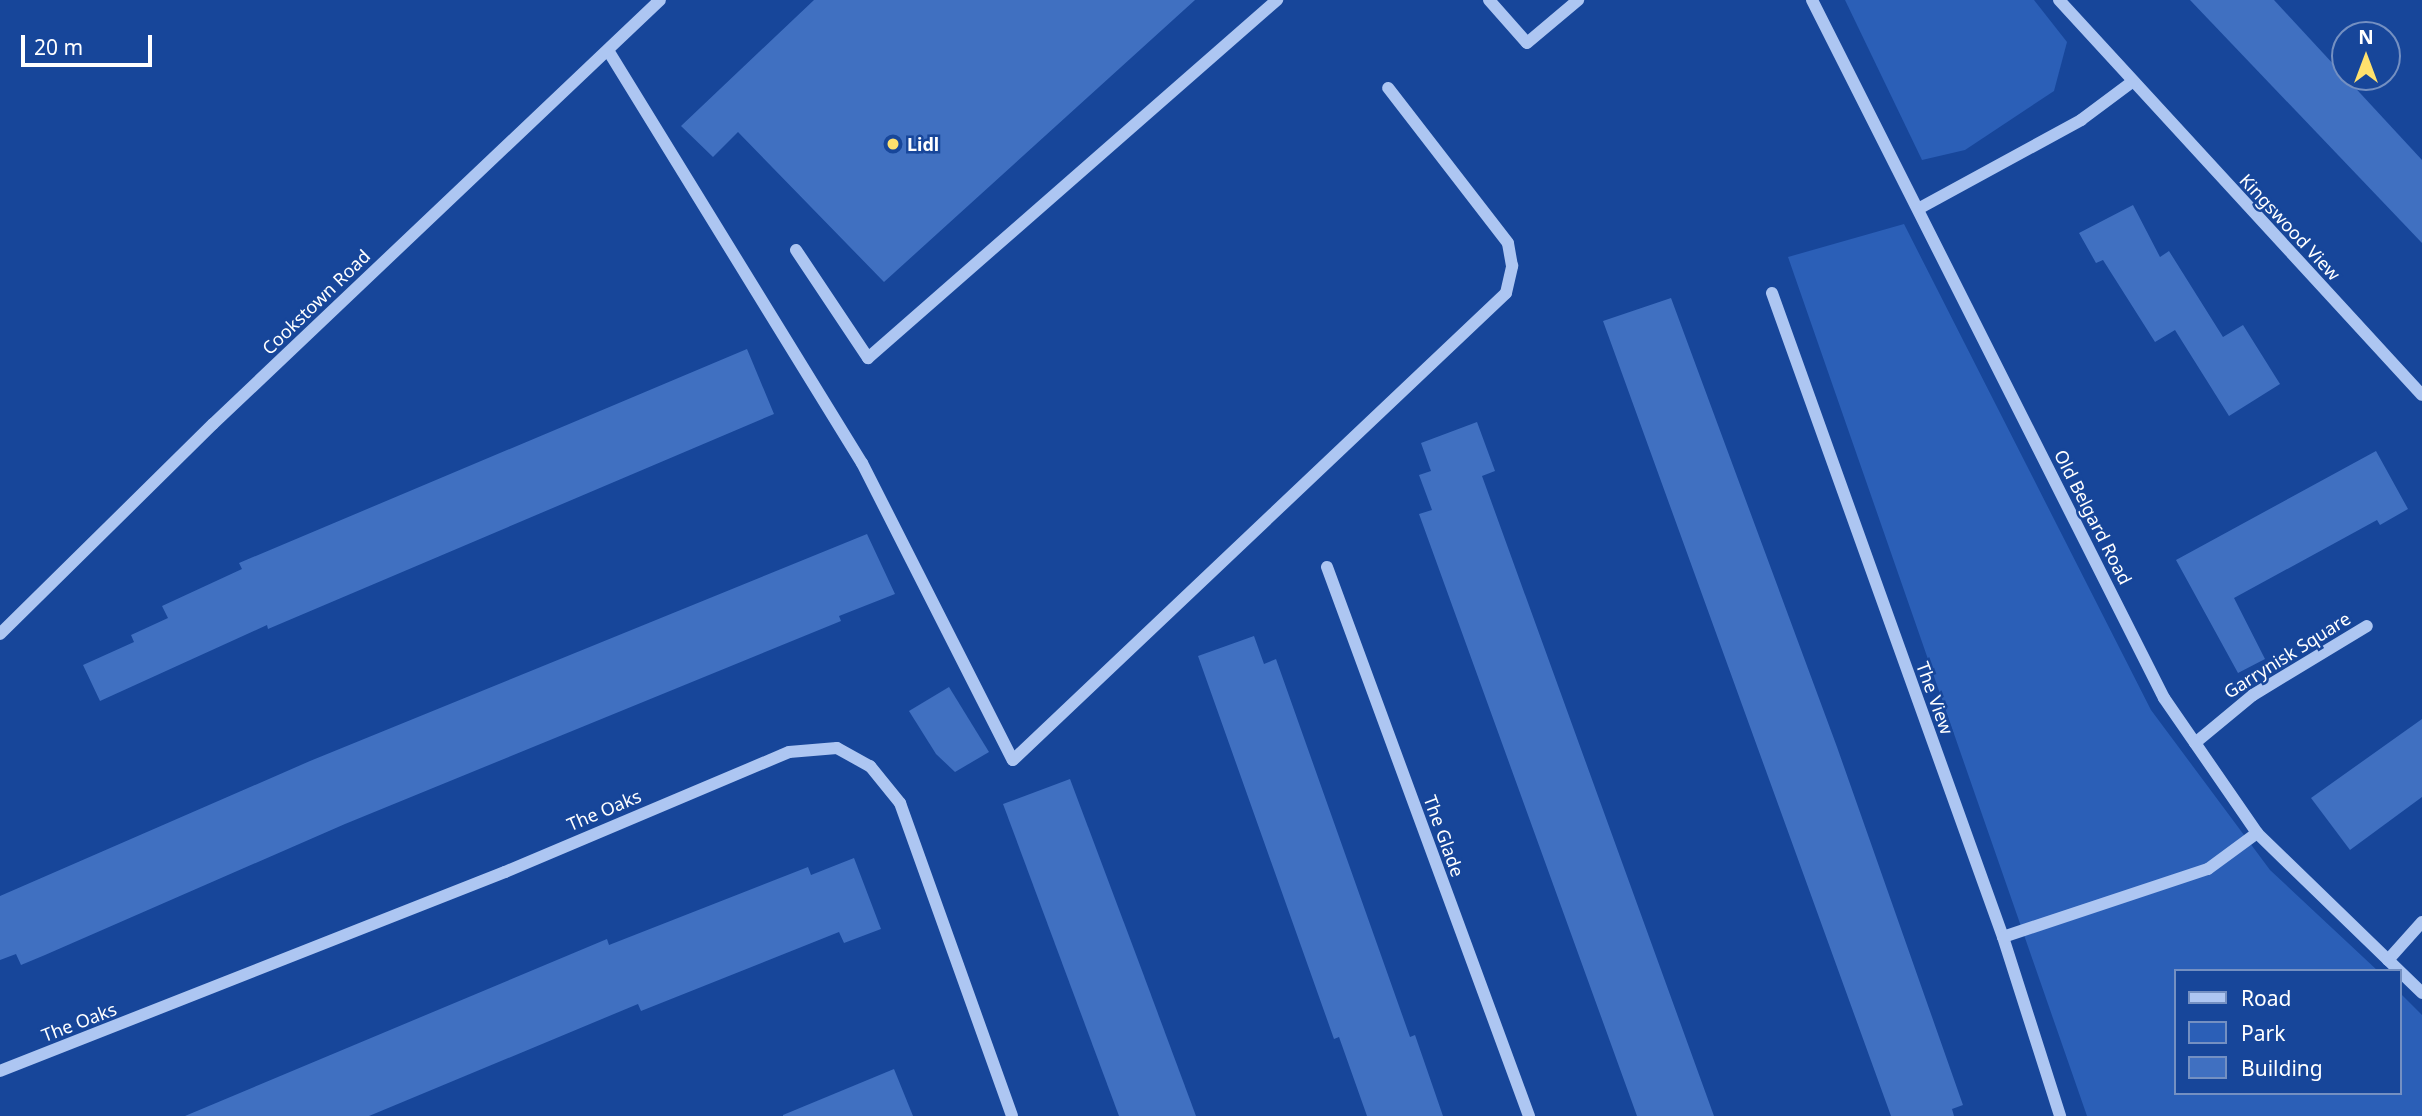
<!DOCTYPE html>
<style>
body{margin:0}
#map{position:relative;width:2422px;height:1116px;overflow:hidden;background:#17469a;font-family:"Noto Sans",sans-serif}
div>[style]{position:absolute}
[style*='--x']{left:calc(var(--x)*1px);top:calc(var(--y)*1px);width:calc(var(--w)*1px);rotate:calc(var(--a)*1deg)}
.green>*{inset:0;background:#2b5fb7}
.building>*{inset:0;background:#4070c1}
.minor>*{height:12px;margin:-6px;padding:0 6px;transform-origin:6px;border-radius:6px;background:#adc6f2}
.dots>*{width:19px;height:19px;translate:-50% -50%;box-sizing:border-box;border:4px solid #17469a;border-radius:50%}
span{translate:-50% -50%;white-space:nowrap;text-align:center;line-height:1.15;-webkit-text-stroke:5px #17469a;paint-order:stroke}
.poi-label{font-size:18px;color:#fff;font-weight:700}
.left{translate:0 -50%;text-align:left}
.street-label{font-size:18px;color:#fff}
.legend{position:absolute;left:2174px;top:969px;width:228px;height:126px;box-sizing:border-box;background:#17469a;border:2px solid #7490c2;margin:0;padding:9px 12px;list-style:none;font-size:21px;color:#fff}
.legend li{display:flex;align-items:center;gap:14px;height:35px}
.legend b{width:35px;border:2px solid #7490c2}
.north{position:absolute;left:2331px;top:21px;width:70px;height:70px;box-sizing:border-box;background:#17469a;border:2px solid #7490c2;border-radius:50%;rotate:0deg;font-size:19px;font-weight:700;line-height:28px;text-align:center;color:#fff}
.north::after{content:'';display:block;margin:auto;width:24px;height:32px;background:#ffe16d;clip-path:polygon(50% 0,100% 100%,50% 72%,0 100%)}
.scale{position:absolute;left:21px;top:35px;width:131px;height:32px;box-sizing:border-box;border:4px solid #fff;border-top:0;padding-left:9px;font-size:21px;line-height:24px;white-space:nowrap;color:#fff;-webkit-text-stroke:5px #17469a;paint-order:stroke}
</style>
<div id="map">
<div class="green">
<div style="clip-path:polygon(1845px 0,2034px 0,2067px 42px,2054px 91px,1965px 150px,1922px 160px)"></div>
<div style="clip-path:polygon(1904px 224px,2151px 710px,2270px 870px,2378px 971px,2175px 971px,2175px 1093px,2399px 1093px,2399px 992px,2422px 1015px,2422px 1116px,2087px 1116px,1788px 257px)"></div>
</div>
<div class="building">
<div style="clip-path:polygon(814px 0,1195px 0,884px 282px,738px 132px,713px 157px,681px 126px)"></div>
<div style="clip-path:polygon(2190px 0,2274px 0,2422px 160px,2422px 243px)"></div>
<div style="clip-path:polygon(2133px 205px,2160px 257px,2169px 251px,2223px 337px,2243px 325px,2280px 384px,2229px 416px,2175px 330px,2155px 342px,2103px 260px,2096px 263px,2079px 233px)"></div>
<div style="clip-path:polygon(1671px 298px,1837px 747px,1963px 1105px,1952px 1109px,1954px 1116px,1891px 1116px,1603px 321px)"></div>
<div style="clip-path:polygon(747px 349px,774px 414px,268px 629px,267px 625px,100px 701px,83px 665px,134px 642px,131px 635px,168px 618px,162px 606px,242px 569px,239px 563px)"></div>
<div style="clip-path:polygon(1477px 422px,1495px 471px,1482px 476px,1714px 1116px,1637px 1116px,1419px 514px,1432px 510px,1419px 475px,1431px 471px,1421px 443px)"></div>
<div style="clip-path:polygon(2376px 451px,2408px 509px,2380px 525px,2377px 520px,2234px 598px,2265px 659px,2238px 673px,2176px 560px)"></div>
<div style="clip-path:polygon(867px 534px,895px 594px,839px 616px,841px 621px,345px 824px,45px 955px,21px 965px,16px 954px,0 960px,0 896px,310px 761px)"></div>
<div style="clip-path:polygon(1254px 636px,1264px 664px,1276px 659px,1410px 1037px,1415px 1035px,1443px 1116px,1367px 1116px,1339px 1037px,1334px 1039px,1198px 656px)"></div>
<div style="clip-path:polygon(949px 687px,989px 752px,955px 772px,936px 754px,909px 711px)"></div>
<div style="clip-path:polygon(2422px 719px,2422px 797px,2350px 850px,2311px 798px)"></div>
<div style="clip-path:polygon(1070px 779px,1141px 968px,1196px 1116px,1119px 1116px,1058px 952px,1003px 804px)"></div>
<div style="clip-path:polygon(854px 858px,881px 929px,844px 943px,839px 932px,641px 1011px,638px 1004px,369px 1116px,185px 1116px,607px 939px,609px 945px,808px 867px,811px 875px)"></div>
<div style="clip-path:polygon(894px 1069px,913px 1116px,783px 1116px,783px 1115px)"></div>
</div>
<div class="minor">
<div style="--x:1489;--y:0;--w:57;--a:48.5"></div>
<div style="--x:1527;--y:43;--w:67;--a:-40.1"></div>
<div style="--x:1812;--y:0;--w:782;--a:63.24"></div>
<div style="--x:2164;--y:698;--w:164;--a:55.4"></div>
<div style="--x:2257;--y:833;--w:230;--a:44.1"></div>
<div style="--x:2059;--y:0;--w:536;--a:47.42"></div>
<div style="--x:609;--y:52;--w:483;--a:58.4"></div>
<div style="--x:862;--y:463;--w:333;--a:63.1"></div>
<div style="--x:1013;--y:760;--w:679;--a:-43.45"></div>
<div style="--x:1506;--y:293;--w:28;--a:-77"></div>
<div style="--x:1512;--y:266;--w:23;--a:-100"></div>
<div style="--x:1508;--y:243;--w:196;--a:-127.7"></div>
<div style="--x:1918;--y:209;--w:186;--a:-28.6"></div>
<div style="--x:2081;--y:120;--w:64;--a:-36.7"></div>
<div style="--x:796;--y:250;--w:130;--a:56.3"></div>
<div style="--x:868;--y:358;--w:544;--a:-41.2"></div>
<div style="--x:1772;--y:293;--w:684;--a:70.27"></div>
<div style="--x:2003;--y:937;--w:188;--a:72.3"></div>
<div style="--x:1327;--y:567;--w:585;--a:69.8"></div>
<div style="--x:0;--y:634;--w:299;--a:-44.6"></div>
<div style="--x:213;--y:424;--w:616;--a:-43.49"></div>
<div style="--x:2195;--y:743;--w:75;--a:-39.6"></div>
<div style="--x:2253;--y:695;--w:133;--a:-31.2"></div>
<div style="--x:2003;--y:937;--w:216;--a:-18.4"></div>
<div style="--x:2208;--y:869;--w:61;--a:-36.3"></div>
<div style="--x:2388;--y:960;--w:51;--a:-48.2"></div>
<div style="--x:0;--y:1071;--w:543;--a:-21.51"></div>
<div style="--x:505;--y:872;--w:308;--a:-22.9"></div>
<div style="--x:789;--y:752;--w:48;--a:-4.8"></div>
<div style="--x:837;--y:748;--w:38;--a:29"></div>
<div style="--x:870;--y:766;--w:48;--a:51"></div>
<div style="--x:900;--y:803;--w:332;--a:70.3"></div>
</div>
<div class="dots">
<div style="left:893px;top:144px;background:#ffe16d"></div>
</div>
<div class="poi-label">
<span class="left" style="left:907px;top:144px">Lidl</span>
</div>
<div class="street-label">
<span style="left:2290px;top:227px;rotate:47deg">Kingswood View</span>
<span style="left:316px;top:302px;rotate:-44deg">Cookstown Road</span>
<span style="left:2093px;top:517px;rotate:63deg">Old Belgard Road</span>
<span style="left:2287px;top:655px;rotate:-32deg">Garrynisk Square</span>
<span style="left:1935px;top:698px;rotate:70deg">The View</span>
<span style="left:604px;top:810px;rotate:-23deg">The Oaks</span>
<span style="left:1444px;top:836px;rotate:70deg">The Glade</span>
<span style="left:79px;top:1022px;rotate:-21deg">The Oaks</span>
</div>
<ul class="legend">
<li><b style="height:9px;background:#adc6f2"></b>Road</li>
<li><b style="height:19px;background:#2b5fb7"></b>Park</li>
<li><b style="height:19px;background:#4070c1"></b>Building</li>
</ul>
<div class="north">N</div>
<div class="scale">20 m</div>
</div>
